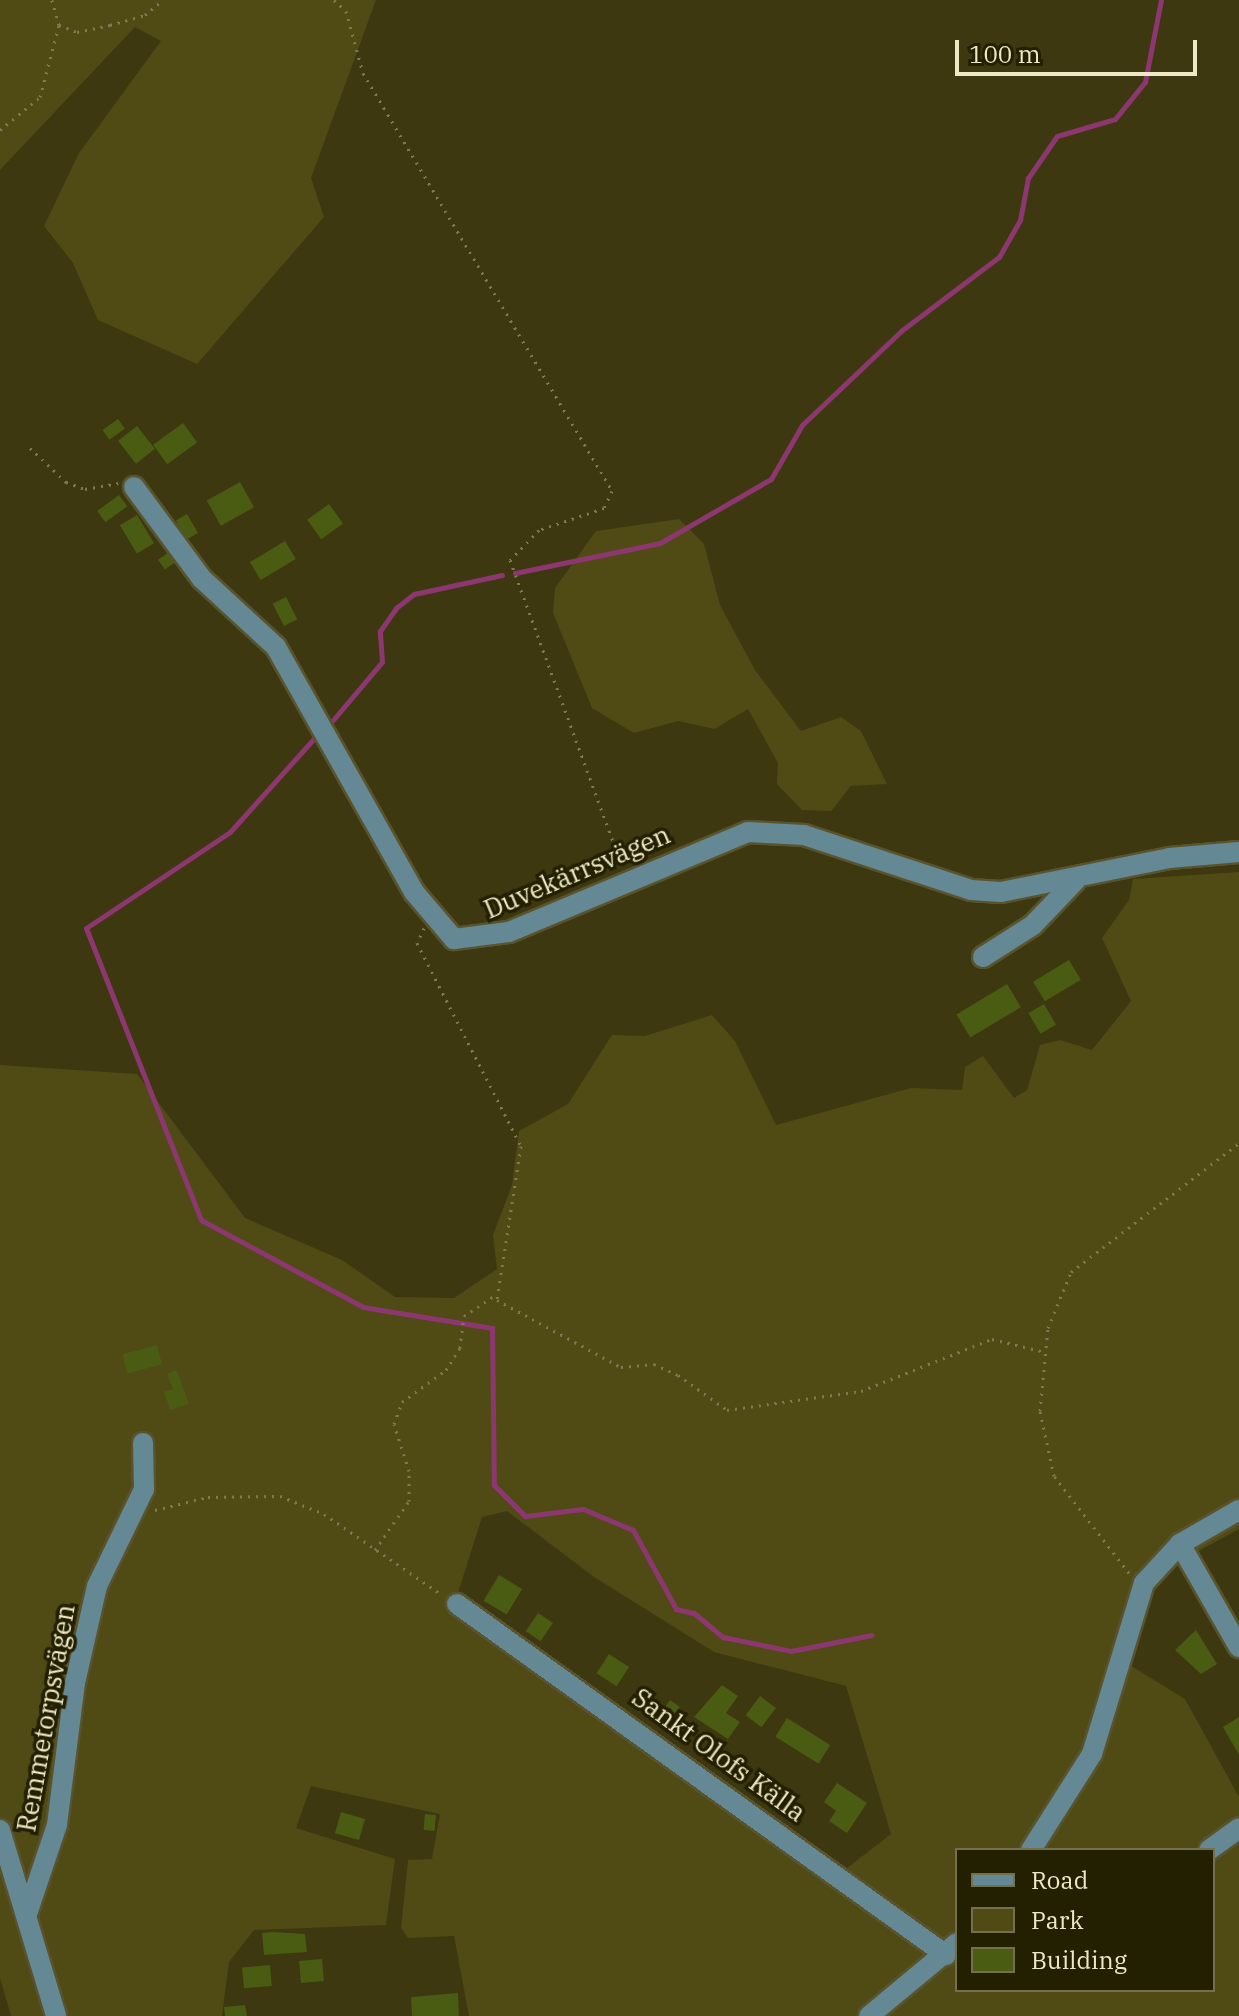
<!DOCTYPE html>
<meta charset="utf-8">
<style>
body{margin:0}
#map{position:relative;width:1239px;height:2016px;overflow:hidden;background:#3d3810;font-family:"IBM Plex Serif",serif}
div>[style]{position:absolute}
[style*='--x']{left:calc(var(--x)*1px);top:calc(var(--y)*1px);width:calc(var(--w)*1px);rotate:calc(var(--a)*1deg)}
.green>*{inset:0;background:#504a14}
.stream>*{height:5px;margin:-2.5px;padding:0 2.5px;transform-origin:2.5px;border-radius:2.5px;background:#8c3770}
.building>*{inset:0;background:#4a5b12;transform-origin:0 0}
.path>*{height:3px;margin-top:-1.5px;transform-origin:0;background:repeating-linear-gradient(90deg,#7e7953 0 2px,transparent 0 8px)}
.roads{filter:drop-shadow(2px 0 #59542d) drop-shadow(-2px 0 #59542d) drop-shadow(0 2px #59542d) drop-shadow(0 -2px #59542d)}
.minor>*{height:20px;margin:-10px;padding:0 10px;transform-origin:10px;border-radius:10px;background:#658895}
span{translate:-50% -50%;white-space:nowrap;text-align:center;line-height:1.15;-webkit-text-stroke:7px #231f01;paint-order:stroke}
.street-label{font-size:26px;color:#ede9c4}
.legend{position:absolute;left:955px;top:1848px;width:260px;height:144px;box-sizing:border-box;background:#231f01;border:2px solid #74704f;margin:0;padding:10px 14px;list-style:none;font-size:24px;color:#ede9c4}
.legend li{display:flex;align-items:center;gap:16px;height:40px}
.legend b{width:40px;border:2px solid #74704f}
.scale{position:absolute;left:955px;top:40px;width:242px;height:36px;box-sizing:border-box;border:4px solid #ede9c4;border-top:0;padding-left:10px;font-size:24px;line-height:28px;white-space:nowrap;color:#ede9c4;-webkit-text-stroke:6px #231f01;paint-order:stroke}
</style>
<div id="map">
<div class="green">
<div style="clip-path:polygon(0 0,376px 0,311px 178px,324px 217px,197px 364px,98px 320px,73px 263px,44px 226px,79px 153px,161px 41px,135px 27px,0 170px)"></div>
<div style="clip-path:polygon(679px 519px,704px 544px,720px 605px,755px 670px,801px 731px,841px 717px,861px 731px,887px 784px,851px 786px,831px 811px,802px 810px,777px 784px,778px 763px,748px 709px,714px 729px,678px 721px,634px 733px,592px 708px,553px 613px,555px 588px,596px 531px)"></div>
<div style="clip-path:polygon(evenodd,1239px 872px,1239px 1529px,1173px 1565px,1150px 1595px,1128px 1664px,1185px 1699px,1239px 1797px,1239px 2016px,469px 2016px,454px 1936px,408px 1938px,401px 1928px,408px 1860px,432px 1859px,440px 1814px,311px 1786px,296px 1828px,395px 1859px,386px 1925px,254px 1930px,229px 1962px,222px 2016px,11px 2016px,0 1978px,0 1065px,137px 1074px,245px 1218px,342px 1260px,395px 1297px,454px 1298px,497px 1269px,493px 1235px,512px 1185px,519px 1131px,568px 1104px,612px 1035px,645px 1036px,712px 1015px,735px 1041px,776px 1125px,911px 1088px,962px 1090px,965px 1067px,983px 1056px,1014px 1098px,1027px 1090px,1040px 1045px,1060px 1040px,1092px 1050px,1131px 1001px,1102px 938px,1129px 900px,1133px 879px,1239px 872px,507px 1511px,594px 1577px,714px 1652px,846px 1686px,891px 1834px,847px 1868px,457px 1596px,482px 1517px,507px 1511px,1239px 872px,957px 1850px,1213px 1850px,1213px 1990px,957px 1990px,957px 1850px)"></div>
</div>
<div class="stream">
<div style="--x:515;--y:573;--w:148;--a:-11.7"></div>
<div style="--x:660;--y:543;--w:128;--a:-30"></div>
<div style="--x:771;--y:479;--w:62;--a:-60.1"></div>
<div style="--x:802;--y:425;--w:137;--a:-43.5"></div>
<div style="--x:901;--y:331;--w:123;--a:-37.1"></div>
<div style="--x:999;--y:257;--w:43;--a:-60.4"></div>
<div style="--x:1020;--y:220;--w:43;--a:-79.2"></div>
<div style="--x:1028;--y:178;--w:51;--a:-55.4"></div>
<div style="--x:1057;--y:136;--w:60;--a:-16.3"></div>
<div style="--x:1115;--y:119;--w:48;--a:-51"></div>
<div style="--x:1145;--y:82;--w:84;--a:-79"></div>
<div style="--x:333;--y:720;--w:76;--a:-49.8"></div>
<div style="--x:382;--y:662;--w:31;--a:-94"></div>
<div style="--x:380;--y:631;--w:28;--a:-55"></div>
<div style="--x:396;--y:608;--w:23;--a:-38"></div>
<div style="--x:414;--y:594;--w:90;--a:-12.2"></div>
<div style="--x:317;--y:735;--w:130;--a:131.9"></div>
<div style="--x:230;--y:832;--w:173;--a:146.3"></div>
<div style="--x:86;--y:928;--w:314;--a:68.5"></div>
<div style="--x:201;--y:1220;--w:184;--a:28.2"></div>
<div style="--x:363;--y:1307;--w:131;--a:9.2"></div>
<div style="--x:492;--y:1328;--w:157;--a:89.3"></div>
<div style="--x:494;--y:1485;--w:44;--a:45"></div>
<div style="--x:525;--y:1516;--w:58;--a:-6.9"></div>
<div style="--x:583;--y:1509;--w:54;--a:22.8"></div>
<div style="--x:633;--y:1530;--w:90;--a:61.4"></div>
<div style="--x:676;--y:1609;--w:18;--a:13"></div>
<div style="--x:694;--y:1613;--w:38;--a:40"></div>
<div style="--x:723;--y:1637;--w:69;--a:11.6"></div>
<div style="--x:791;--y:1651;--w:82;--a:-11.3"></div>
</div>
<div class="building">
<div style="left:118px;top:419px;width:12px;height:19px;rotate:55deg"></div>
<div style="left:183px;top:423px;width:24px;height:37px;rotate:54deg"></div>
<div style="left:137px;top:426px;width:29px;height:24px;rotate:52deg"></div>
<div style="left:240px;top:482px;width:29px;height:38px;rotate:61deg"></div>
<div style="left:119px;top:495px;width:14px;height:27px;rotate:54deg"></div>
<div style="left:329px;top:504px;width:24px;height:27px;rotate:54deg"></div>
<div style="left:187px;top:514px;width:22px;height:13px;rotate:60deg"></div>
<div style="left:137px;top:515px;width:33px;height:20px;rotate:59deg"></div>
<div style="left:285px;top:541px;width:21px;height:41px;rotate:59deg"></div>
<div style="left:172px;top:550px;width:12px;height:17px;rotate:55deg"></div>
<div style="left:286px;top:597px;width:25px;height:15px;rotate:63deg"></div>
<div style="left:1069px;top:960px;width:23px;height:42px;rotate:59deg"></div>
<div style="left:1007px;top:984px;width:27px;height:59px;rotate:59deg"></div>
<div style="left:1044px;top:1004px;width:24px;height:18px;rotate:60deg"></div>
<div style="left:157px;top:1345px;width:20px;height:36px;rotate:75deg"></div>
<div style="clip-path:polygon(177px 1370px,189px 1404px,170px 1410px,164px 1392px,173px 1389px,167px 1374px)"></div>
<div style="left:499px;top:1575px;width:27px;height:30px;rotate:31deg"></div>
<div style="left:538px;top:1613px;width:18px;height:22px;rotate:34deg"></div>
<div style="clip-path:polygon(1196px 1630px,1217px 1664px,1201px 1674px,1175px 1650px)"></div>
<div style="left:609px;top:1654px;width:24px;height:23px;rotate:33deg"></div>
<div style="clip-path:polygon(722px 1685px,738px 1696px,726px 1713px,740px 1722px,728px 1739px,694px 1717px)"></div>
<div style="left:760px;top:1696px;width:20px;height:24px;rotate:37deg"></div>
<div style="left:670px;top:1700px;width:12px;height:19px;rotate:35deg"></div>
<div style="clip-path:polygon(1239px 1717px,1239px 1755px,1223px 1727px)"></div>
<div style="left:787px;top:1718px;width:51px;height:22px;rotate:32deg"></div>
<div style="clip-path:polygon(837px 1783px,867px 1803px,847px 1833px,829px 1821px,836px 1811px,824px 1802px)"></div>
<div style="left:341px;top:1812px;width:25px;height:22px;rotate:16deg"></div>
<div style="left:425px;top:1814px;width:11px;height:16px;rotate:5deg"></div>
<div style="clip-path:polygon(273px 1932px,305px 1934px,307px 1952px,264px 1955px,262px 1933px)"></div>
<div style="left:322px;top:1959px;width:22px;height:23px;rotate:85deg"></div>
<div style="left:270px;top:1965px;width:21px;height:28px;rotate:85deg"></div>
<div style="clip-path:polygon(458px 1993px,459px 2016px,412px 2016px,411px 1997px)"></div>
<div style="clip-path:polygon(245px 2005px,247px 2016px,225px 2016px,224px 2007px)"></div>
</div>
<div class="path">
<div style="--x:334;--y:0;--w:16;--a:43"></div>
<div style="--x:346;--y:11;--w:64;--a:74.7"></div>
<div style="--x:363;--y:73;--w:487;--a:59.2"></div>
<div style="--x:612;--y:491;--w:19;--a:115"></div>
<div style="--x:604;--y:508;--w:69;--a:161.3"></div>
<div style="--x:539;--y:530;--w:42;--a:134"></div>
<div style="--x:510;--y:560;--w:326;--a:69.9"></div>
<div style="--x:59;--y:25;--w:19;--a:21"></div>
<div style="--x:77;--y:32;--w:34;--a:-12"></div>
<div style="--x:110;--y:25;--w:36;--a:-16"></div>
<div style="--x:145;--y:15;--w:23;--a:-40"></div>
<div style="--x:0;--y:130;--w:52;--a:-39.5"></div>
<div style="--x:40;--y:97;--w:74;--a:-75.2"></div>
<div style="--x:59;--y:25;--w:26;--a:-106"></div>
<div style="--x:30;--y:448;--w:50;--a:43.4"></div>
<div style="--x:66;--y:482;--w:20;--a:20"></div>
<div style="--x:85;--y:489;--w:34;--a:-10"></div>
<div style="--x:424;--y:928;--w:17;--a:115"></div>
<div style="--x:417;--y:943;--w:228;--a:62.9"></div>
<div style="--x:521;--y:1146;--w:156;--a:98.9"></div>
<div style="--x:497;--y:1300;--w:141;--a:28.4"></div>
<div style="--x:621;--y:1367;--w:33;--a:-5"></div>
<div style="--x:654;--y:1364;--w:26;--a:25"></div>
<div style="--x:678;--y:1375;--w:60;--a:35.5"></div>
<div style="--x:727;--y:1410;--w:135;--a:-8.1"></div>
<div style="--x:861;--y:1391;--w:141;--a:-21.7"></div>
<div style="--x:992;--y:1339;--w:55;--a:13.8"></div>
<div style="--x:155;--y:1510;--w:55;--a:-13.8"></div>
<div style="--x:208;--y:1497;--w:72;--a:-0.8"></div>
<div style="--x:280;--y:1496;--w:48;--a:22.2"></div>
<div style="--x:324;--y:1514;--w:142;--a:34.4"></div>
<div style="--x:375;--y:1550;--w:60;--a:-55.2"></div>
<div style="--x:409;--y:1501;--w:30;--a:-90"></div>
<div style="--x:409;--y:1471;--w:49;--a:-107.7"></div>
<div style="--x:394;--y:1424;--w:23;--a:-70"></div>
<div style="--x:402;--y:1402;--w:54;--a:-36"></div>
<div style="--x:446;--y:1370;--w:26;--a:-58"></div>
<div style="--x:460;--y:1348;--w:32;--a:-83"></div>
<div style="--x:464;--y:1316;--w:36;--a:-34"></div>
<div style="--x:1129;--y:1573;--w:123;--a:-127.7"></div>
<div style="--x:1054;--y:1476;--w:66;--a:-102.2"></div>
<div style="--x:1040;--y:1411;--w:83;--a:-84.5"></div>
<div style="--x:1048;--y:1328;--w:61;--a:-67.7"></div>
<div style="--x:1071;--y:1272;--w:212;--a:-37.5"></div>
</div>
<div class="roads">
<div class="minor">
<div style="--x:134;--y:487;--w:114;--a:53.5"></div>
<div style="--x:202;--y:579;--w:100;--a:42.6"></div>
<div style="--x:276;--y:647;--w:281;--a:60.6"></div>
<div style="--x:414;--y:892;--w:62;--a:49.6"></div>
<div style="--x:454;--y:939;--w:55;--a:-7.3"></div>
<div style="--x:509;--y:932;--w:259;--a:-22.7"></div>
<div style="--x:748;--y:832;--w:56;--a:3.1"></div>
<div style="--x:804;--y:835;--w:176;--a:18.2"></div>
<div style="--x:971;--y:890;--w:30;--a:4"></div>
<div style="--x:1001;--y:892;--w:171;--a:-11.4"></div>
<div style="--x:1169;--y:858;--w:70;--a:-4.9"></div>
<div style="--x:983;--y:957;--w:59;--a:-32.6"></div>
<div style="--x:1033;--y:925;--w:61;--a:-46.3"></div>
<div style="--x:1180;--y:1544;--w:119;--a:60.2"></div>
<div style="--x:457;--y:1604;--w:602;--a:35.67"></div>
<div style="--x:0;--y:1830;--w:194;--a:73.2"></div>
<div style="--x:1031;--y:1850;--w:114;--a:-57.6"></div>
<div style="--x:1092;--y:1754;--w:179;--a:-73.1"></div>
<div style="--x:1144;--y:1583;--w:53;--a:-47.3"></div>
<div style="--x:1180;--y:1544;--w:68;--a:-30"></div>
<div style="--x:1209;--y:1850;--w:37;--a:-36"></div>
<div style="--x:27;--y:1914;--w:94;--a:-71.4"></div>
<div style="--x:57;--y:1825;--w:143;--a:-82.8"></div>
<div style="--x:75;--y:1683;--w:99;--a:-77.2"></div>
<div style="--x:97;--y:1586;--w:108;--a:-64.1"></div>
<div style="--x:144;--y:1489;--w:46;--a:-91.2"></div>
<div style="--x:869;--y:2016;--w:114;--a:-39.7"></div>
</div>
</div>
<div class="street-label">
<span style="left:577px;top:872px;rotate:-23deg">Duvekärrsvägen</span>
<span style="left:46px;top:1718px;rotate:-80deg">Remmetorpsvägen</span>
<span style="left:719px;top:1755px;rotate:36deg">Sankt Olofs Källa</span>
</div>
<ul class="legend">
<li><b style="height:10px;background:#658895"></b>Road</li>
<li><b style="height:22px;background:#504a14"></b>Park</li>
<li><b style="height:22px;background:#4a5b12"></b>Building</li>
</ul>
<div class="scale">100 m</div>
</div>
